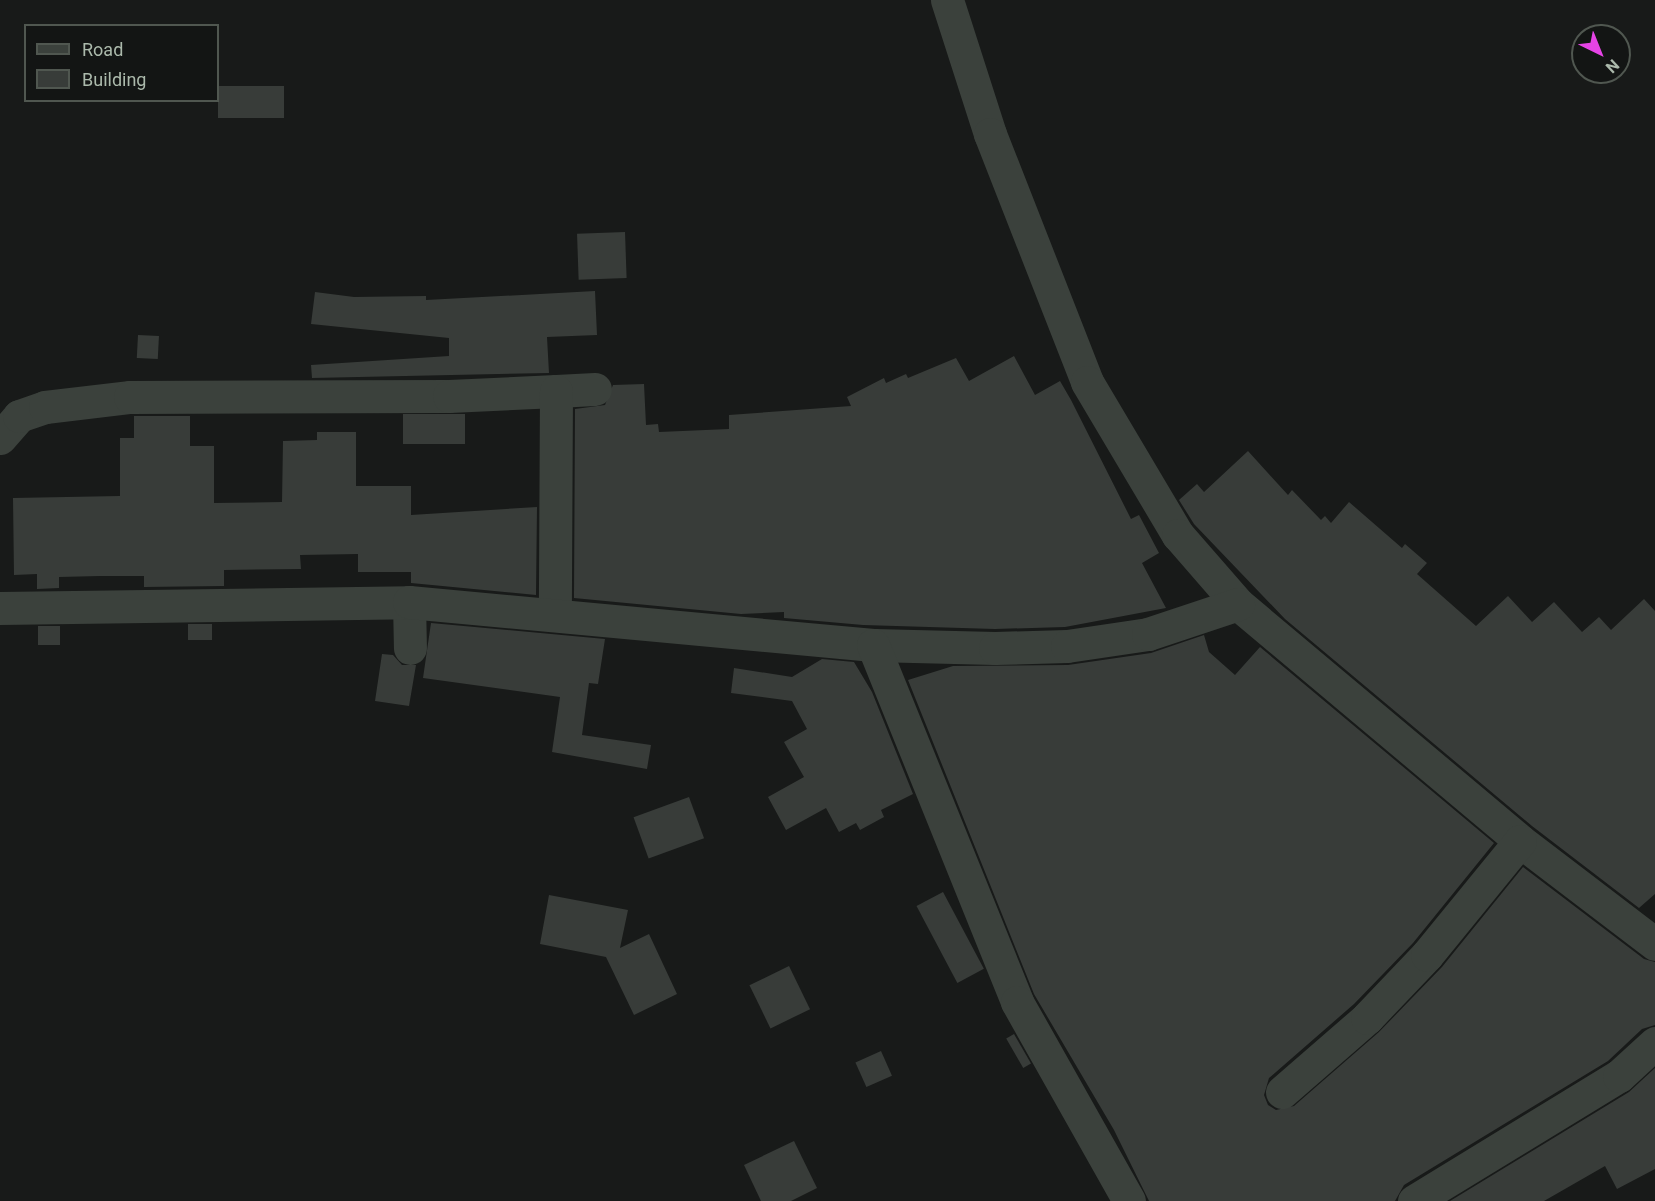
<!DOCTYPE html>
<style>
body{margin:0}
#map{position:relative;width:1655px;height:1201px;overflow:hidden;background:#181a19;font-family:Roboto,sans-serif}
div>[style]{position:absolute}
[style*='--x']{left:calc(var(--x)*1px);top:calc(var(--y)*1px);width:calc(var(--w)*1px);rotate:calc(var(--a)*1deg)}
.building>*{inset:0;background:#383c39;transform-origin:0 0}
.minor>*{height:33px;margin:-16.5px;padding:0 16.5px;transform-origin:16.5px;border-radius:16.5px;background:#3b413c}
span{translate:-50% -50%;white-space:nowrap;text-align:center;line-height:1.15;-webkit-text-stroke:6px #131514;paint-order:stroke}
.legend{position:absolute;left:24px;top:24px;width:195px;height:78px;box-sizing:border-box;background:#131514;border:2px solid #505750;margin:0;padding:8px 10px;list-style:none;font-size:18px;color:#abb9ab}
.legend li{display:flex;align-items:center;gap:12px;height:30px}
.legend b{width:30px;border:2px solid #505750}
.north{position:absolute;left:1571px;top:24px;width:60px;height:60px;box-sizing:border-box;background:#131514;border:2px solid #505750;border-radius:50%;rotate:137deg;font-size:16px;font-weight:700;line-height:24px;text-align:center;color:#abb9ab}
.north::after{content:'';display:block;margin:auto;width:21px;height:27px;background:#e644e6;clip-path:polygon(50% 0,100% 100%,50% 72%,0 100%)}
</style>
<div id="map">
<div class="building">
<div style="left:218px;top:86px;width:66px;height:32px"></div>
<div style="left:625px;top:232px;width:46px;height:48px;rotate:88deg"></div>
<div style="clip-path:polygon(595px 291px,597px 335px,547px 337px,549px 373px,312px 378px,311px 365px,449px 356px,449px 338px,311px 324px,315px 292px,354px 297px,426px 296px,426px 300px)"></div>
<div style="left:138px;top:335px;width:21px;height:23px;rotate:3deg"></div>
<div style="clip-path:polygon(1014px 356px,1035px 395px,1060px 381px,1071px 400px,1131px 519px,1139px 515px,1159px 553px,1142px 563px,1166px 608px,1065px 627px,995px 629px,863px 625px,784px 618px,784px 612px,741px 614px,574px 598px,575px 409px,605px 405px,613px 385px,644px 384px,646px 425px,658px 424px,659px 432px,729px 429px,729px 415px,851px 406px,847px 397px,884px 378px,886px 383px,906px 374px,908px 378px,956px 358px,969px 381px)"></div>
<div style="left:465px;top:414px;width:30px;height:62px;rotate:90deg"></div>
<div style="clip-path:polygon(134px 416px,190px 416px,190px 446px,214px 446px,214px 503px,282px 502px,283px 441px,317px 440px,317px 432px,356px 432px,356px 486px,411px 486px,411px 515px,537px 507px,536px 595px,411px 583px,411px 572px,358px 572px,358px 554px,300px 555px,301px 569px,224px 570px,224px 586px,144px 587px,144px 576px,100px 576px,59px 577px,59px 588px,37px 589px,37px 574px,14px 575px,13px 498px,120px 496px,120px 438px,134px 438px)"></div>
<div style="clip-path:polygon(1248px 451px,1288px 495px,1292px 490px,1321px 520px,1325px 516px,1331px 523px,1349px 502px,1402px 548px,1405px 544px,1427px 563px,1417px 574px,1476px 626px,1508px 596px,1532px 622px,1554px 602px,1582px 632px,1599px 617px,1611px 630px,1644px 599px,1655px 611px,1655px 894px,1639px 908px,1532px 826px,1285px 619px,1194px 524px,1179px 500px,1197px 484px,1204px 492px)"></div>
<div style="clip-path:polygon(431px 623px,605px 639px,598px 684px,589px 683px,582px 735px,651px 745px,647px 769px,552px 752px,560px 697px,423px 678px)"></div>
<div style="left:188px;top:624px;width:24px;height:16px"></div>
<div style="left:38px;top:626px;width:22px;height:19px"></div>
<div style="clip-path:polygon(1204px 635px,1209px 652px,1235px 675px,1260px 647px,1494px 843px,1413px 943px,1354px 1004px,1269px 1078px,1264px 1095px,1268px 1105px,1276px 1110px,1294px 1106px,1379px 1032px,1442px 967px,1523px 867px,1644px 959px,1655px 962px,1655px 1025px,1642px 1029px,1608px 1061px,1404px 1185px,1395px 1201px,1149px 1201px,1114px 1130px,1034px 994px,908px 680px,953px 666px,1068px 665px,1151px 653px)"></div>
<div style="clip-path:polygon(382px 654px,393px 655px,402px 665px,416px 665px,409px 706px,375px 701px)"></div>
<div style="clip-path:polygon(822px 659px,854px 662px,872px 692px,913px 794px,881px 810px,884px 817px,860px 830px,856px 823px,839px 832px,826px 808px,786px 830px,768px 797px,804px 777px,784px 742px,807px 729px,792px 701px,731px 693px,734px 668px,792px 677px)"></div>
<div style="left:689px;top:797px;width:44px;height:59px;rotate:70deg"></div>
<div style="left:943px;top:892px;width:87px;height:30px;rotate:62deg"></div>
<div style="clip-path:polygon(549px 895px,628px 910px,620px 948px,649px 934px,677px 994px,634px 1015px,606px 957px,540px 944px)"></div>
<div style="left:789px;top:966px;width:48px;height:44px;rotate:64deg"></div>
<div style="left:1014px;top:1034px;width:34px;height:9px;rotate:60deg"></div>
<div style="left:881px;top:1051px;width:27px;height:28px;rotate:66deg"></div>
<div style="clip-path:polygon(1655px 1068px,1655px 1169px,1617px 1189px,1605px 1166px,1544px 1201px,1450px 1201px,1629px 1092px)"></div>
<div style="clip-path:polygon(794px 1141px,817px 1188px,791px 1201px,761px 1201px,744px 1165px)"></div>
</div>
<div class="minor">
<div style="--x:947;--y:0;--w:141;--a:72.2"></div>
<div style="--x:990;--y:134;--w:266;--a:68.6"></div>
<div style="--x:1087;--y:382;--w:178;--a:59.3"></div>
<div style="--x:1178;--y:535;--w:91;--a:49"></div>
<div style="--x:1238;--y:604;--w:368;--a:40"></div>
<div style="--x:1520;--y:841;--w:170;--a:37.3"></div>
<div style="--x:556;--y:391;--w:39;--a:-3"></div>
<div style="--x:0;--y:438;--w:29;--a:-49"></div>
<div style="--x:19;--y:416;--w:28;--a:-19"></div>
<div style="--x:45;--y:407;--w:86;--a:-6.7"></div>
<div style="--x:130;--y:397;--w:319;--a:-0.2"></div>
<div style="--x:449;--y:396;--w:107;--a:-2.7"></div>
<div style="--x:556;--y:391;--w:221;--a:90.3"></div>
<div style="--x:409;--y:602;--w:46;--a:88.8"></div>
<div style="--x:0;--y:608;--w:409;--a:-0.8"></div>
<div style="--x:409;--y:602;--w:466;--a:5.3"></div>
<div style="--x:873;--y:645;--w:122;--a:1.4"></div>
<div style="--x:995;--y:648;--w:72;--a:-1.6"></div>
<div style="--x:1067;--y:646;--w:82;--a:-8.4"></div>
<div style="--x:1148;--y:634;--w:95;--a:-18.4"></div>
<div style="--x:873;--y:645;--w:385;--a:68"></div>
<div style="--x:1017;--y:1002;--w:228;--a:60.6"></div>
<div style="--x:1282;--y:1092;--w:113;--a:-41"></div>
<div style="--x:1367;--y:1018;--w:87;--a:-46.4"></div>
<div style="--x:1427;--y:955;--w:147;--a:-50.8"></div>
<div style="--x:1414;--y:1201;--w:240;--a:-31.4"></div>
<div style="--x:1619;--y:1076;--w:49;--a:-42.5"></div>
</div>
<ul class="legend">
<li><b style="height:8px;background:#3b413c"></b>Road</li>
<li><b style="height:16px;background:#383c39"></b>Building</li>
</ul>
<div class="north">N</div>
</div>
